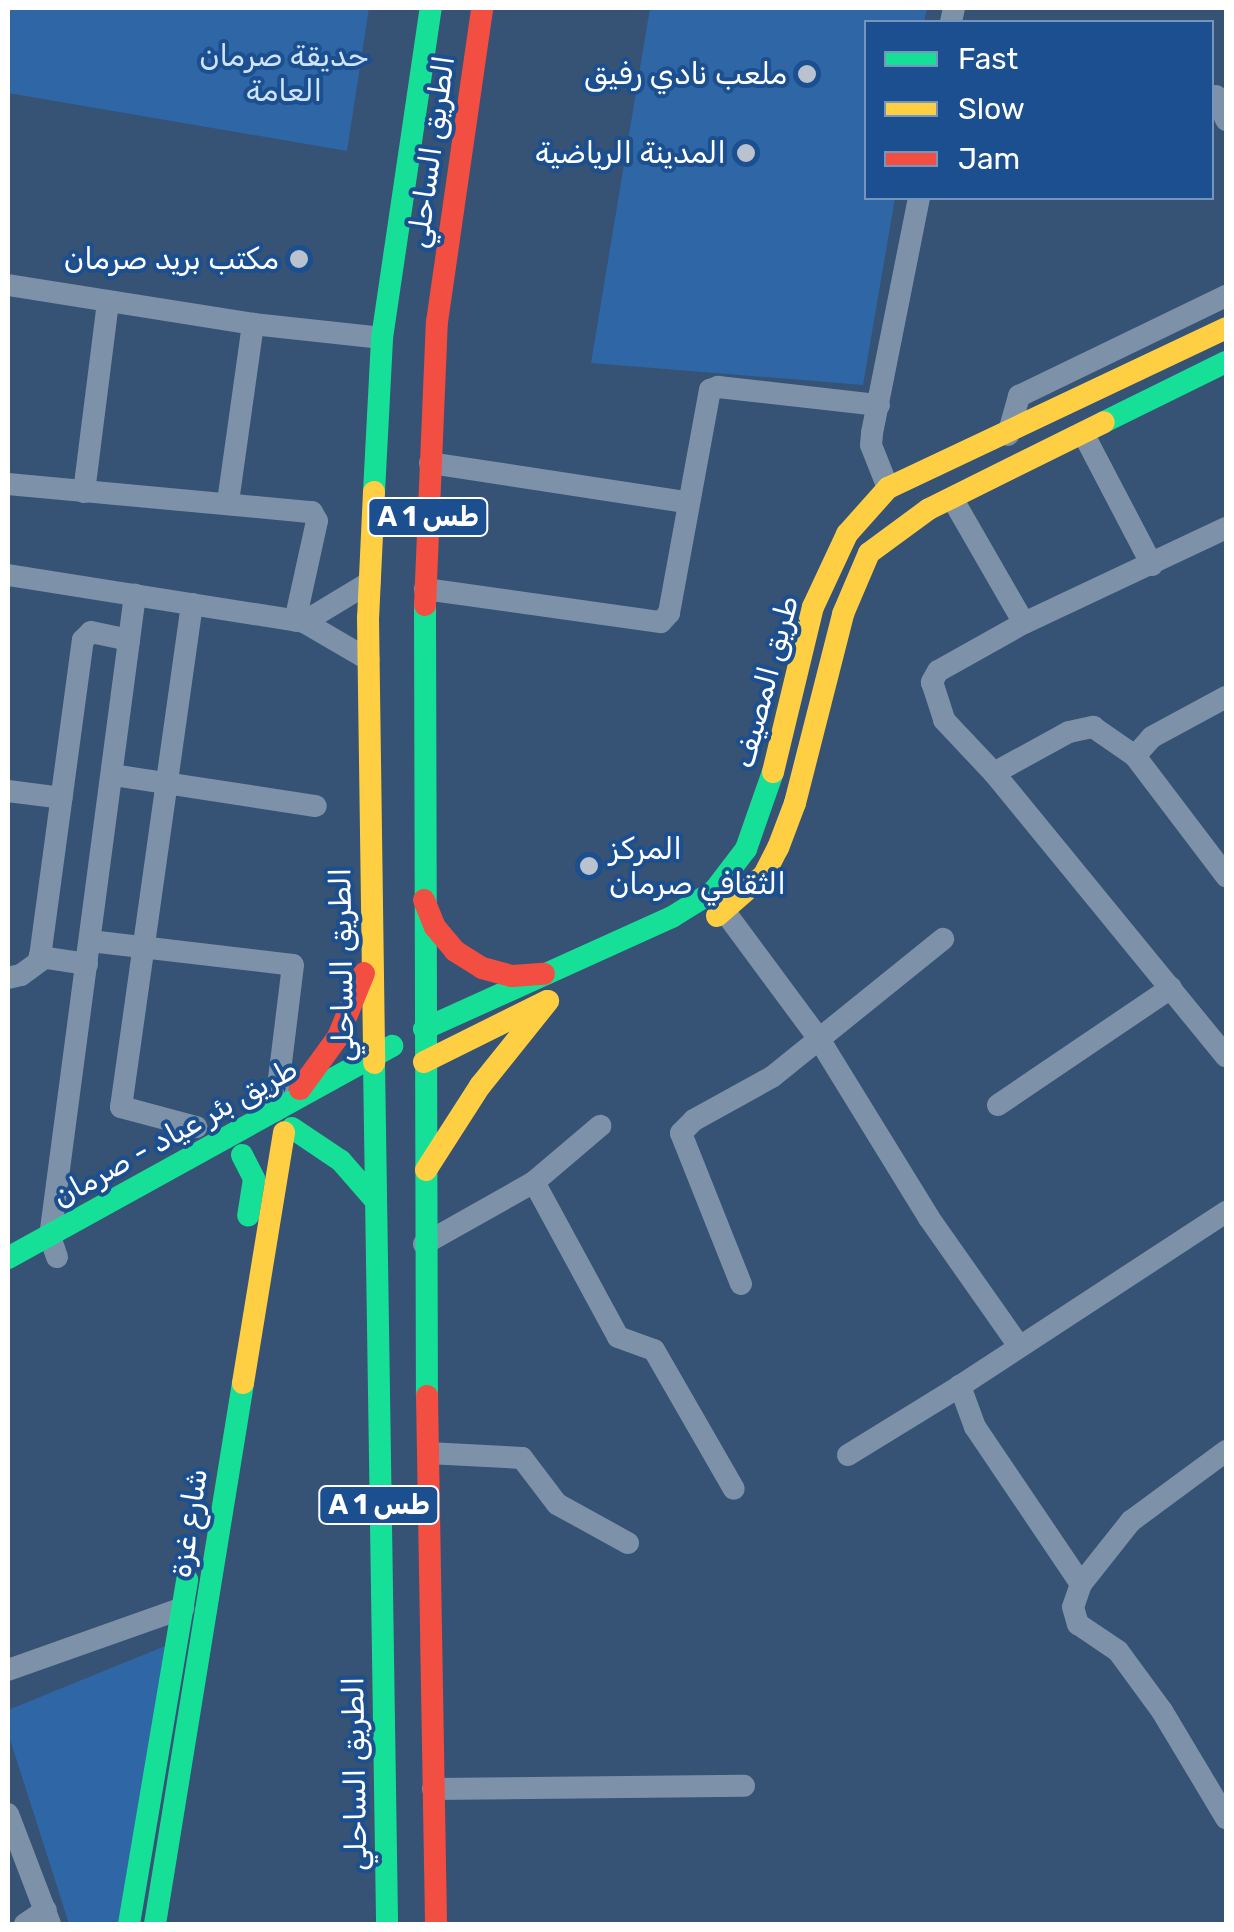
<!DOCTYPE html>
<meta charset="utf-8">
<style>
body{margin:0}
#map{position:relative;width:1234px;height:1932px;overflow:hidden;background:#365274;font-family:Rubik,"Noto Sans Arabic",sans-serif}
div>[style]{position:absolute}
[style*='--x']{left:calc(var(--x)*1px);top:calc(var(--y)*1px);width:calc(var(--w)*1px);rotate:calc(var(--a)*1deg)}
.green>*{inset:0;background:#2f66a5}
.street>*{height:22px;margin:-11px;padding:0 11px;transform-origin:11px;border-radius:11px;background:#7d92a8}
.fast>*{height:22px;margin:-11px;padding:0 11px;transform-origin:11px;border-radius:11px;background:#16e098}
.slow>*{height:22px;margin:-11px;padding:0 11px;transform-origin:11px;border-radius:11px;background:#ffcf43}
.jam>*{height:22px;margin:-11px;padding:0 11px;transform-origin:11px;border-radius:11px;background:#f24e42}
.dots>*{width:28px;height:28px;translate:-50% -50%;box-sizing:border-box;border:5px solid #1b4f8f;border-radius:50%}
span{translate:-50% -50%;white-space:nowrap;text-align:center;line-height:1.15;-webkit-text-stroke:8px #1b4f8f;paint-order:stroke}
.shield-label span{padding:2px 8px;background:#1b4f8f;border:2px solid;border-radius:8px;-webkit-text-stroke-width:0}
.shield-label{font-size:28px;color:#fff;font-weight:700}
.park-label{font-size:30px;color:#cfe3fa}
.poi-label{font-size:30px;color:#fff}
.right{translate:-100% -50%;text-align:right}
.left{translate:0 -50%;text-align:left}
.street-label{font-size:30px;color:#fff}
.frame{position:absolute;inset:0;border:10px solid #fff;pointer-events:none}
.legend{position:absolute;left:864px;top:20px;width:350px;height:180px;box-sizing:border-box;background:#1b4f8f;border:2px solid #7695bc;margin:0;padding:12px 18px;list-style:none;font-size:30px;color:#fff}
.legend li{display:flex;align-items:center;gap:20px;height:50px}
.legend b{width:50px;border:2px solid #7695bc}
</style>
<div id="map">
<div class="green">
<div style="clip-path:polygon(8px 8px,369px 8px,347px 151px,8px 93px)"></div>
<div style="clip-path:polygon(650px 8px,927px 8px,924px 22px,866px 22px,866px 198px,895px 198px,863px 385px,591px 363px)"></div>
<div style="clip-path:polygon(170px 1644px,124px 1924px,69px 1924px,8px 1733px,8px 1710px)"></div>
</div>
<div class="street">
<div style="--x:951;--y:22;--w:14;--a:-78"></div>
<div style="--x:1216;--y:96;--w:26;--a:67"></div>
<div style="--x:8;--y:285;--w:248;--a:9"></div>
<div style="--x:253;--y:324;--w:130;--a:6.2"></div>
<div style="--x:1083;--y:433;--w:149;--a:62.4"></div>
<div style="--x:1008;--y:435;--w:41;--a:-74.2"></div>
<div style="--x:1019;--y:396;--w:230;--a:-25.8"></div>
<div style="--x:430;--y:463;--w:259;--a:8.7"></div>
<div style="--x:8;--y:484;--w:305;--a:5.3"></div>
<div style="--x:312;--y:512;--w:10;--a:61"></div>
<div style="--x:317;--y:521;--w:102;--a:102.4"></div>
<div style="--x:888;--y:488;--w:46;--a:-111.6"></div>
<div style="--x:871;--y:445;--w:12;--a:-85"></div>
<div style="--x:872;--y:433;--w:240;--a:-78.7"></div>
<div style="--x:84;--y:492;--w:192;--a:-82.8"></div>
<div style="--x:952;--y:498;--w:144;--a:60.1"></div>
<div style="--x:228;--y:502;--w:180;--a:-82"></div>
<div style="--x:1226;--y:528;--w:223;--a:154.8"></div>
<div style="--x:1024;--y:623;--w:98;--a:150.8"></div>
<div style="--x:938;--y:671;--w:13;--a:119"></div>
<div style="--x:932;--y:682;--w:40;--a:72"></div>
<div style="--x:944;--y:720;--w:73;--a:46.7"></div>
<div style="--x:994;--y:773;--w:366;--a:50.7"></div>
<div style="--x:8;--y:575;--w:300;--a:9"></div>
<div style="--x:304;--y:622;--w:75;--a:30.3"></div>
<div style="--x:425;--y:589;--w:238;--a:8"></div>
<div style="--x:661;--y:622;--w:12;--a:-48"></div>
<div style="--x:669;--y:613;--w:227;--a:-79.6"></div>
<div style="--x:710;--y:390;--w:9;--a:-21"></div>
<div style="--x:718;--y:387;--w:162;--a:6.4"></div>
<div style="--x:192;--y:604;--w:508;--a:98.03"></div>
<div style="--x:121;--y:1107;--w:78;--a:14.9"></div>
<div style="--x:304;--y:622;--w:77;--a:-31.2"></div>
<div style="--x:1135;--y:756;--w:25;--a:-48"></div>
<div style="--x:1152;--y:737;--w:84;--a:-28.4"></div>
<div style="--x:994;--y:773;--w:85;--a:-28.7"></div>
<div style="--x:1069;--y:732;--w:25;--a:-12"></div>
<div style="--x:1093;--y:727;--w:51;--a:34.6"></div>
<div style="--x:1135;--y:756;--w:151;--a:52.8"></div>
<div style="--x:113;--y:775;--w:205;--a:8.7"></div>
<div style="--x:8;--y:791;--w:54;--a:7.4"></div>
<div style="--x:725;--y:912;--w:158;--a:53.5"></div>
<div style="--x:819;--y:1039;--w:210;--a:58.4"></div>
<div style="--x:929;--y:1218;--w:156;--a:54.9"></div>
<div style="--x:90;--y:941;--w:204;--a:6.7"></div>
<div style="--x:293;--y:965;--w:147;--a:97"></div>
<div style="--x:87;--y:964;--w:48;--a:-171.5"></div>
<div style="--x:40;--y:957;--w:320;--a:-82.3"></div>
<div style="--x:83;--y:640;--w:11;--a:-45"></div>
<div style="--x:91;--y:632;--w:39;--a:12"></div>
<div style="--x:8;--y:978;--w:13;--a:-13"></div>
<div style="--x:21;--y:975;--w:26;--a:-36"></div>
<div style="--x:998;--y:1105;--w:209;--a:-34.1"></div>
<div style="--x:534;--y:1182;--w:176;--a:61.5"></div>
<div style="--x:618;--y:1337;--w:38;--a:20"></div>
<div style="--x:654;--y:1350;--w:160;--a:60.1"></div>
<div style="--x:424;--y:1244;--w:126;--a:-29.4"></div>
<div style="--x:534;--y:1182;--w:87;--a:-40.3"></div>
<div style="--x:57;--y:1257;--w:21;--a:-109"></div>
<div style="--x:50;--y:1237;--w:648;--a:-82.46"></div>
<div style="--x:741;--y:1284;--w:162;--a:-111.7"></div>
<div style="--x:681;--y:1133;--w:18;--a:-45"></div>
<div style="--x:694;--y:1120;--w:89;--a:-28.9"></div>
<div style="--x:772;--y:1077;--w:220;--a:-38.9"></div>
<div style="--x:1226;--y:1451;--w:118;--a:143.6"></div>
<div style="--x:1131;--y:1521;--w:80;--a:128.4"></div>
<div style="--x:1081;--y:1584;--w:24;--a:109"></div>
<div style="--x:1073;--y:1607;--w:18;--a:74"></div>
<div style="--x:1078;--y:1624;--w:48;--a:34"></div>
<div style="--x:1118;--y:1651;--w:74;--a:53.7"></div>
<div style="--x:1162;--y:1711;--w:125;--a:59.1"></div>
<div style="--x:428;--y:1453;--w:94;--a:3"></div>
<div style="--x:522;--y:1458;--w:58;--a:52.7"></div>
<div style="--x:557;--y:1504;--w:81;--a:28.8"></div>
<div style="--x:848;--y:1455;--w:132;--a:-31.6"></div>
<div style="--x:1081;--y:1584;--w:189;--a:-124"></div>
<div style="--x:975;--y:1427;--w:44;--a:-110.1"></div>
<div style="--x:960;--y:1386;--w:318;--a:-33.2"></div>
<div style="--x:8;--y:1670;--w:186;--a:-19.5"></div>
<div style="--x:433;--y:1789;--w:311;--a:-0.6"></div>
<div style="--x:8;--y:1814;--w:118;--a:69.1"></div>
<div style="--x:25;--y:1924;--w:25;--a:-34"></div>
</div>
<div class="fast">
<div style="--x:1104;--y:422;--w:136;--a:-26.2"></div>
<div style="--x:374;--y:492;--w:154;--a:-87"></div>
<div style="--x:382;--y:338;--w:334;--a:-81.6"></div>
<div style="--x:425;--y:605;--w:791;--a:89.86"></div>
<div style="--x:424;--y:1029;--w:272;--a:-24.3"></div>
<div style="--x:672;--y:917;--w:49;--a:-31.8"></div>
<div style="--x:714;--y:891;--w:53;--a:-52.7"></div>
<div style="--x:746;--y:849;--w:82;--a:-70.7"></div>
<div style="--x:374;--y:1063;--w:861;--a:89.13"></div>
<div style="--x:292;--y:1128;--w:59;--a:34"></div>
<div style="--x:341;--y:1161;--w:52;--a:48.9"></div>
<div style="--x:242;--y:1155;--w:27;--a:63"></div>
<div style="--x:254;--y:1179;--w:37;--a:99"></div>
<div style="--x:8;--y:1258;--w:439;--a:-28.9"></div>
<div style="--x:129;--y:1924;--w:349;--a:-80.4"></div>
<div style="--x:155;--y:1924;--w:548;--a:-80.76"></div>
</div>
<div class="slow">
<div style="--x:374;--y:492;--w:126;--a:92.7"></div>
<div style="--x:368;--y:618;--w:445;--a:89.2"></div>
<div style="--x:773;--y:772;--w:170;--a:-76.4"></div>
<div style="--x:813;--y:607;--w:81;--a:-65"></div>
<div style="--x:847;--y:534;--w:62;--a:-48.3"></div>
<div style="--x:888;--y:488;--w:374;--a:-25.3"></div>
<div style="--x:717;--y:916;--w:62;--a:-41.1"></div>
<div style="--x:764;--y:875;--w:30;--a:-63"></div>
<div style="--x:778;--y:848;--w:48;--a:-69.3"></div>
<div style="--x:795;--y:803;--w:195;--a:-75.7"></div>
<div style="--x:843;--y:614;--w:66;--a:-66.9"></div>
<div style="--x:869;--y:553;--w:74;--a:-36.3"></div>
<div style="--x:929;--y:509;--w:195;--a:-26.4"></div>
<div style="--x:424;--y:1062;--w:137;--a:-26.4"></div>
<div style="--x:426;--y:1170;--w:100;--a:-57.3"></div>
<div style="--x:480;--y:1086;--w:109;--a:-51.3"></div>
<div style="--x:243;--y:1383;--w:254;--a:-80.7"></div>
</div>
<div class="jam">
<div style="--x:425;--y:605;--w:283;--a:-87.6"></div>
<div style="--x:437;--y:322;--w:317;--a:-81.8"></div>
<div style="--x:424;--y:900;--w:29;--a:68"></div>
<div style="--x:435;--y:927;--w:31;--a:50"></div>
<div style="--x:455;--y:951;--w:32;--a:32"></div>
<div style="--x:482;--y:968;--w:31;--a:15"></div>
<div style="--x:512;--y:976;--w:32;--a:-4"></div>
<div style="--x:300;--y:1089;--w:64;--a:-53.8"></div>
<div style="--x:338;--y:1037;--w:69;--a:-67.9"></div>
<div style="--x:427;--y:1396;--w:528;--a:89.02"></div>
</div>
<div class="dots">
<div style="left:807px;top:74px;background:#b9c2ce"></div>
<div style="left:746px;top:153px;background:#b9c2ce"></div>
<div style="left:299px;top:259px;background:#b9c2ce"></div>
<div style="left:589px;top:866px;background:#b9c2ce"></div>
</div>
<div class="shield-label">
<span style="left:428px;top:517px">A 1 طس</span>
<span style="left:379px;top:1505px">A 1 طس</span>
</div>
<div class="park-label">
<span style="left:284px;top:73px">حديقة صرمان<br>العامة</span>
</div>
<div class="poi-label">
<span class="right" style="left:787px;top:74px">ملعب نادي رفيق</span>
<span class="right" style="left:726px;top:153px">المدينة الرياضية</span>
<span class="right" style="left:279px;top:259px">مكتب بريد صرمان</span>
<span class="left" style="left:609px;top:866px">المركز<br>الثقافي صرمان</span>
</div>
<div class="street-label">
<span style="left:431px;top:152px;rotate:-82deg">الطريق الساحلي</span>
<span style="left:766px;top:682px;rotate:-75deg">طريق المصيف</span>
<span style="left:342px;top:965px;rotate:-91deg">الطريق الساحلي</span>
<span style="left:175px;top:1133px;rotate:-29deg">طريق بئر عياد - صرمان</span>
<span style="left:189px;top:1523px;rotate:-81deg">شارع غزة</span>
<span style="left:355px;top:1774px;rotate:-91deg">الطريق الساحلي</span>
</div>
<div class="frame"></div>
<ul class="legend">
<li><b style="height:12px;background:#16e098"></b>Fast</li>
<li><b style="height:12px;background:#ffcf43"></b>Slow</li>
<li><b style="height:12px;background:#f24e42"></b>Jam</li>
</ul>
</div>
